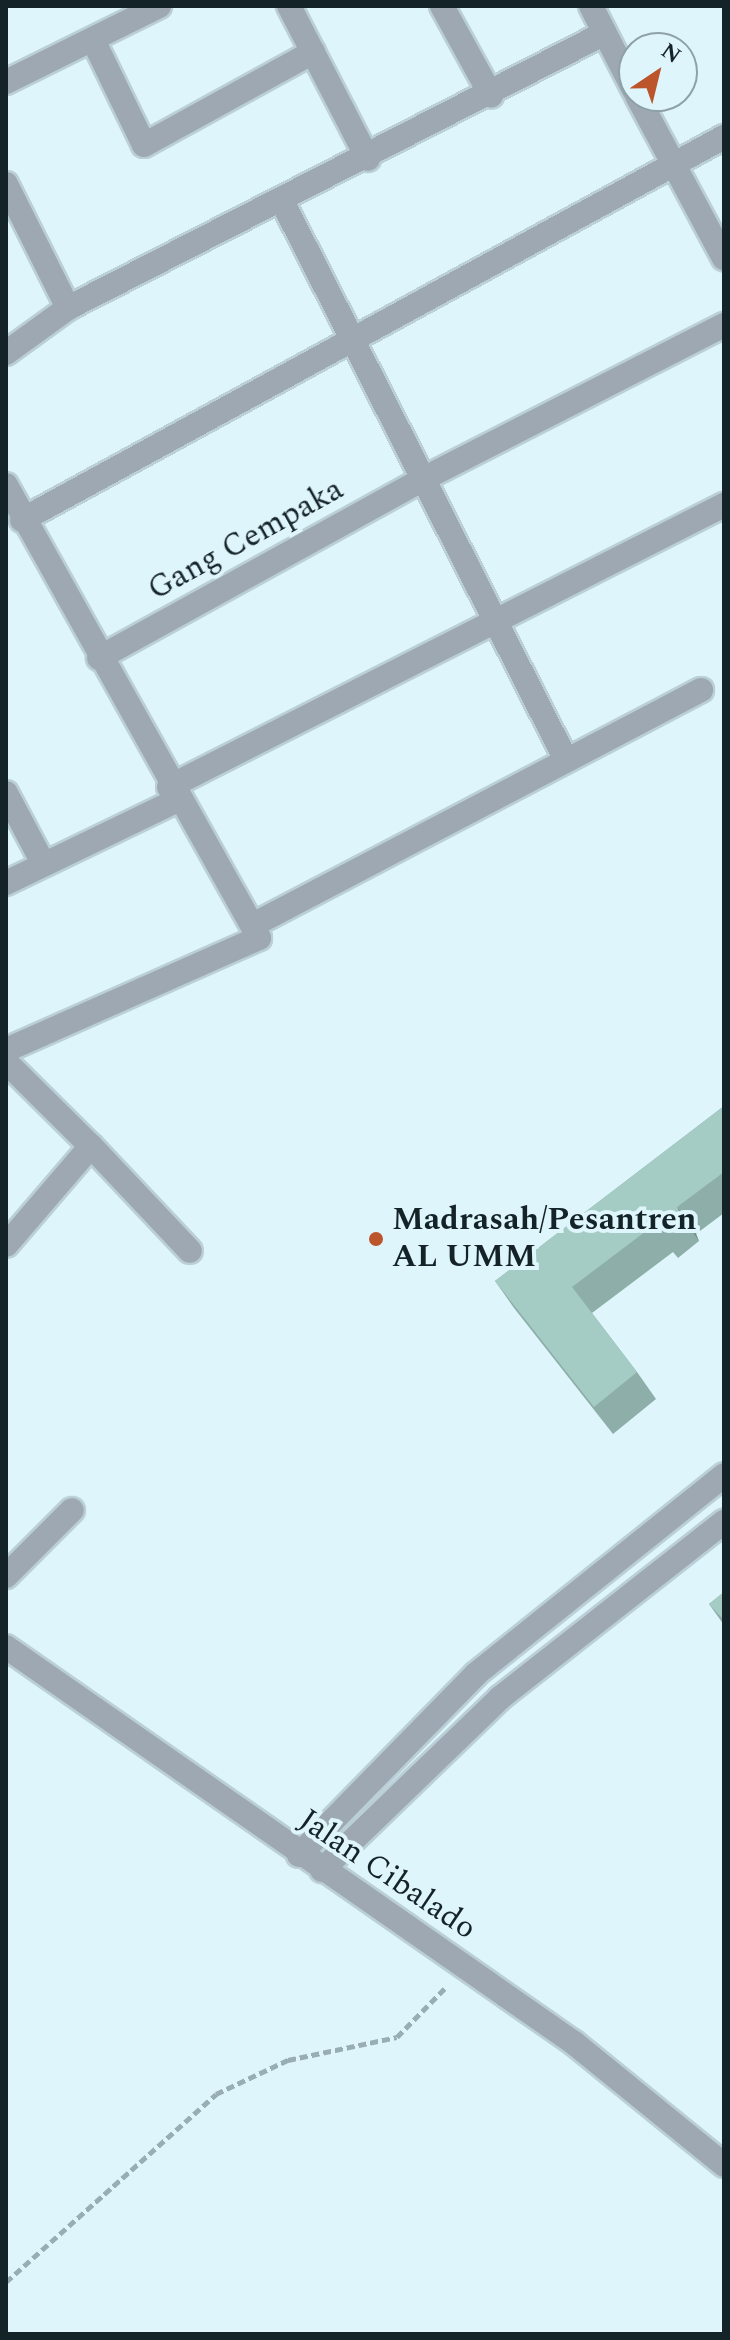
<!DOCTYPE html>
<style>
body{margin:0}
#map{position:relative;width:730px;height:2340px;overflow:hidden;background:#def5fc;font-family:Spectral,serif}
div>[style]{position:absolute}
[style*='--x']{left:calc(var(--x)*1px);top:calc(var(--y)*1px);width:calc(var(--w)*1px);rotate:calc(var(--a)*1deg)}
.path>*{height:5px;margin-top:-2.5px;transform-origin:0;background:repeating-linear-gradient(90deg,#99aeb4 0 8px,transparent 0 12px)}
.roads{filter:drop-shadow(2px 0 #bacfd6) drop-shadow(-2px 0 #bacfd6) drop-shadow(0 2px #bacfd6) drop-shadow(0 -2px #bacfd6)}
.minor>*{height:24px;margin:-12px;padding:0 12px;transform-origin:12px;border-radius:12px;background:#9ea8b3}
.wall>*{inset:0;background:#8eafa9}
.shaded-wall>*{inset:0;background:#748f89}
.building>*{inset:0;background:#a5ccc4}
.dots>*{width:22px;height:22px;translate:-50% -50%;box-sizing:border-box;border:4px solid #def5fc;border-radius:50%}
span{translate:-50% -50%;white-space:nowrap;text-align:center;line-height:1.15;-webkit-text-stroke:8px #def5fc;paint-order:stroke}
.street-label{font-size:32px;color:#142327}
.poi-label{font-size:32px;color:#142327;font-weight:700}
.left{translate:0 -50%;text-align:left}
.frame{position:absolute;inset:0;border:8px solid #142327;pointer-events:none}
.north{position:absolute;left:618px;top:32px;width:80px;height:80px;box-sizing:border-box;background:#def5fc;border:2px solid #8da1a7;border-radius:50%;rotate:35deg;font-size:22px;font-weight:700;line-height:32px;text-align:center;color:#142327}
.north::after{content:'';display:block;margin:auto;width:28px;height:36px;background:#bc552c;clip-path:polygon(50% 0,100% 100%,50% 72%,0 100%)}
</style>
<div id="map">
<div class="path">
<div style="--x:6;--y:2282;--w:282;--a:-41.8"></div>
<div style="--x:216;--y:2094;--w:80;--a:-25.3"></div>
<div style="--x:288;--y:2060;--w:111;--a:-11.9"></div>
<div style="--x:397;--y:2037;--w:69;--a:-45.6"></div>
</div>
<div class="roads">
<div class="minor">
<div style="--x:289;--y:6;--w:172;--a:62.7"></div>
<div style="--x:442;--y:6;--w:102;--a:61.2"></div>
<div style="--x:591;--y:6;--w:94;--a:62.9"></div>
<div style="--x:94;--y:42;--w:114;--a:64.1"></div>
<div style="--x:144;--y:145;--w:193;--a:-28.8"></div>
<div style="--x:6;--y:82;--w:171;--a:-26.4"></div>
<div style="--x:637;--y:96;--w:184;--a:61.8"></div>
<div style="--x:6;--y:184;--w:139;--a:63.4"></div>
<div style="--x:283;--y:203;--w:623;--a:63.06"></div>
<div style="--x:6;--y:353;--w:77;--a:-36"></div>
<div style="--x:68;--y:308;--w:603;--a:-27.12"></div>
<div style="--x:6;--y:485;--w:519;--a:60.82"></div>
<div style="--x:259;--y:938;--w:277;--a:156.1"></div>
<div style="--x:22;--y:520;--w:800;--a:-28.62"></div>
<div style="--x:99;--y:658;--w:372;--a:-28.9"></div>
<div style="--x:425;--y:478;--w:336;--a:-27.1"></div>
<div style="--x:169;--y:787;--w:623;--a:-26.94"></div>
<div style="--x:6;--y:793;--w:77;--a:62.1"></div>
<div style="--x:6;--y:883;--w:191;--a:-25.8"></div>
<div style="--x:253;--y:925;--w:506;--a:-27.68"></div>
<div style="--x:6;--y:1062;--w:120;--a:44.7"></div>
<div style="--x:91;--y:1146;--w:130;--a:130.6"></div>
<div style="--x:91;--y:1146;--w:144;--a:46.7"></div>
<div style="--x:6;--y:1576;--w:93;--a:-45"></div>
<div style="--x:6;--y:1647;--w:692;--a:34.88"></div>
<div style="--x:574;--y:2043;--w:193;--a:39.1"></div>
<div style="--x:299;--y:1855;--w:253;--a:-45.6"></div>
<div style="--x:476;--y:1674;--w:318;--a:-38.7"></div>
<div style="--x:322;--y:1870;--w:248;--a:-44"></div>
<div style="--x:500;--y:1698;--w:285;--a:-38.2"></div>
</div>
</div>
<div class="wall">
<div style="clip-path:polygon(724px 1106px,724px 1213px,696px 1234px,699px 1241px,678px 1258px,673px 1252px,592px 1313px,637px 1372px,656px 1399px,613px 1434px,514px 1308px,495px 1281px)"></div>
<div style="clip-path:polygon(724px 1592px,724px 1625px,709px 1604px)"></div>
</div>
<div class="shaded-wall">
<div style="clip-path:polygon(677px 1207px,696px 1234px,699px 1241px,680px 1214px)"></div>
</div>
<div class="building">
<div style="clip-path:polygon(724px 1106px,724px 1172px,677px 1207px,680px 1214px,660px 1231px,654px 1225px,572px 1287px,637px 1372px,594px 1407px,495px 1281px)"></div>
<div style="clip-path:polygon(724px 1592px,724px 1620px,709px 1604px)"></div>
</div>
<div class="dots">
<div style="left:376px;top:1239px;background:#bc552c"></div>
</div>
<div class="street-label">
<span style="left:246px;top:540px;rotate:-29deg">Gang Cempaka</span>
<span style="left:387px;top:1875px;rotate:34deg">Jalan Cibalado</span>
</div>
<div class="poi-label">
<span class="left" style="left:392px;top:1239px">Madrasah/Pesantren<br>AL UMM</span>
</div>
<div class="frame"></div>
<div class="north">N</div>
</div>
